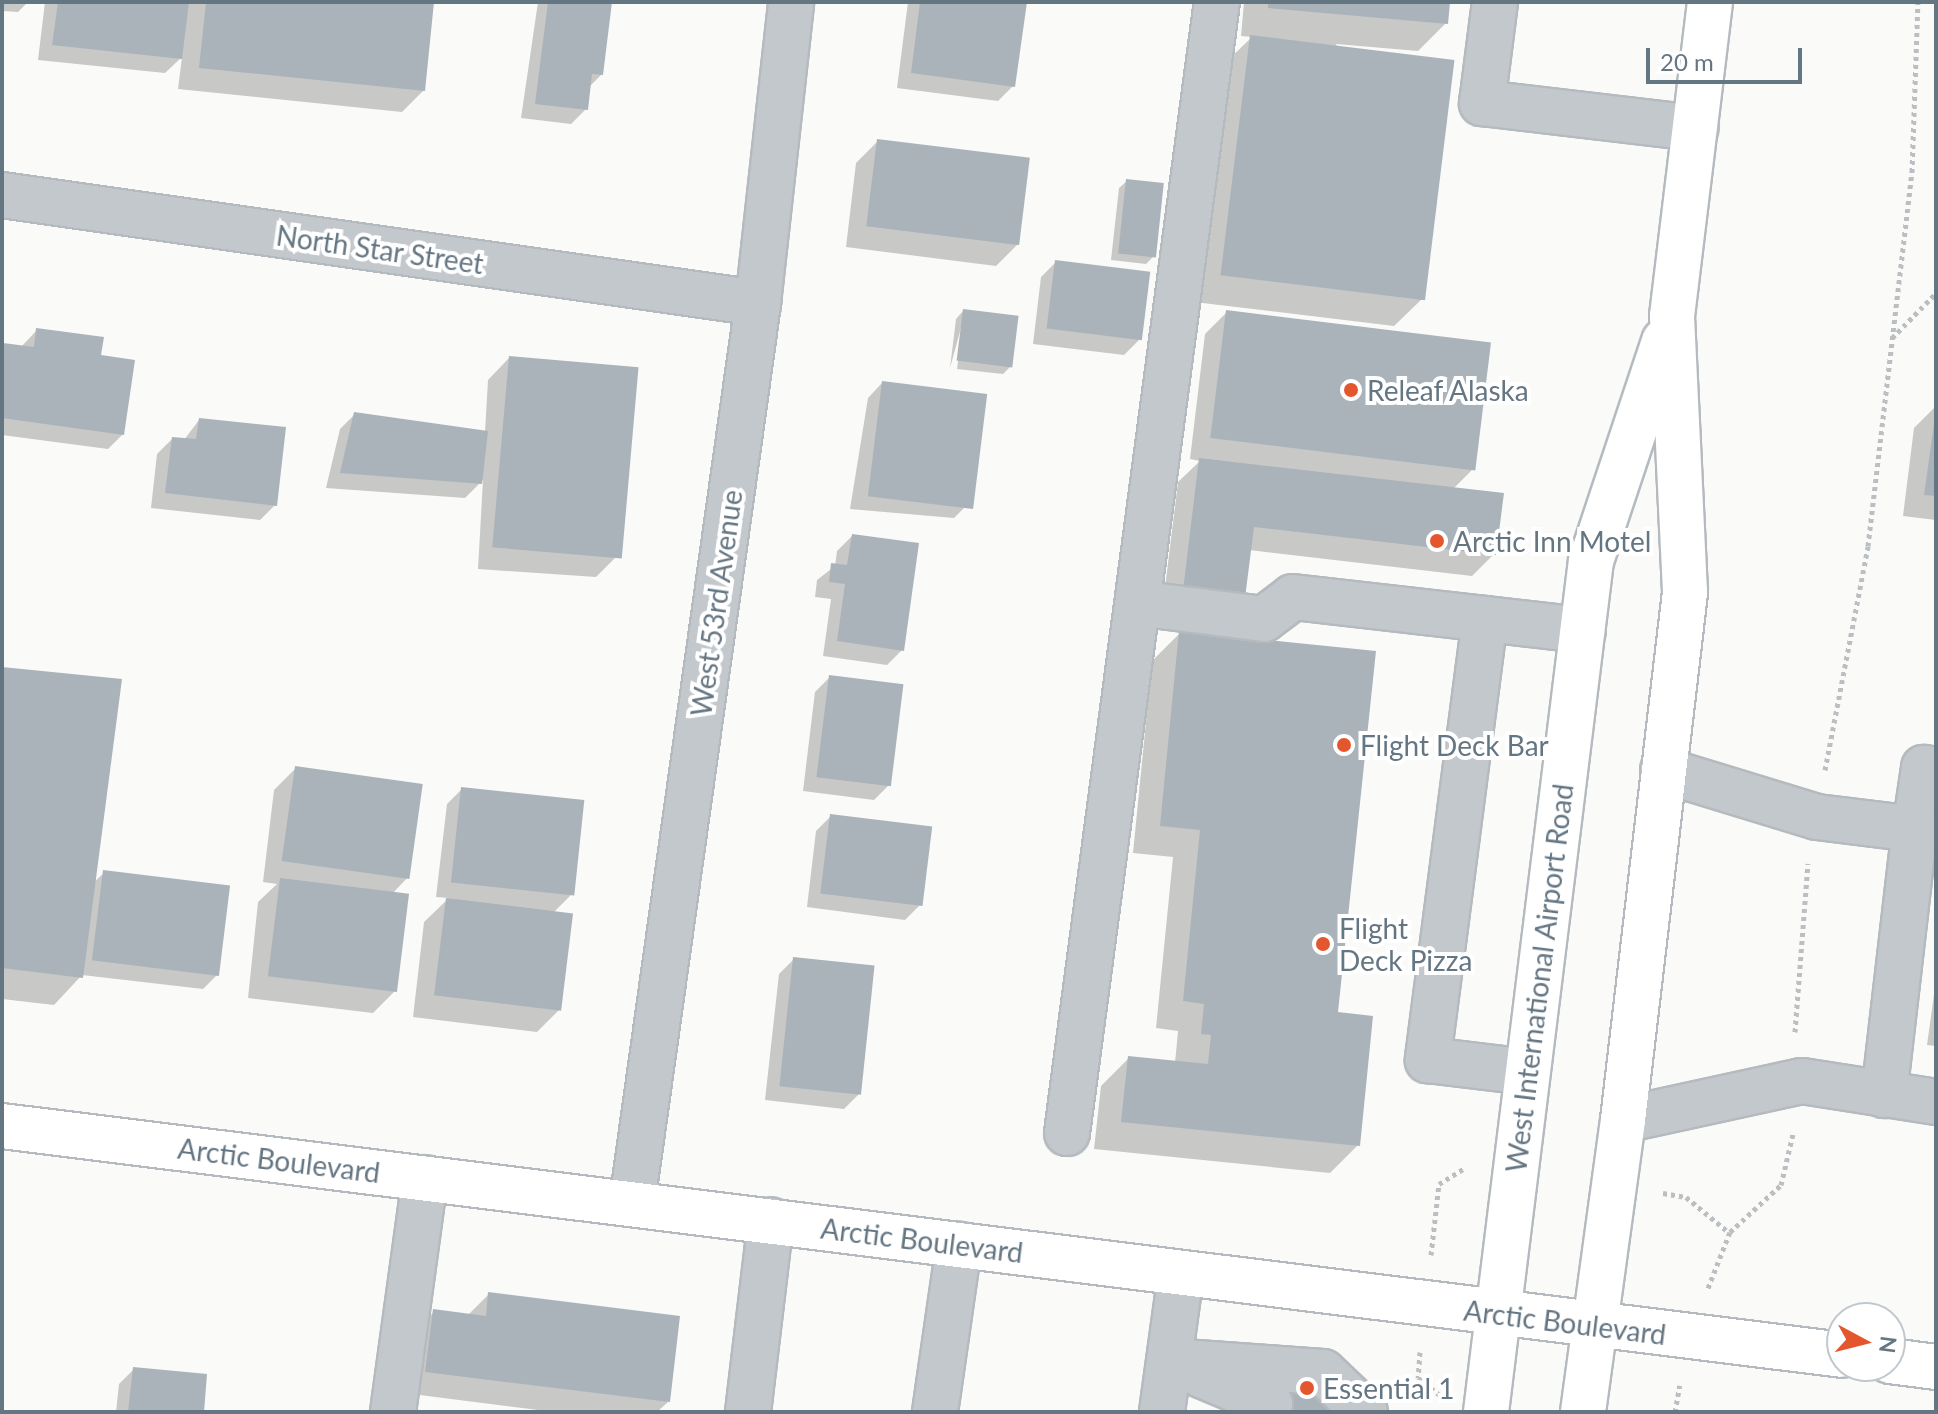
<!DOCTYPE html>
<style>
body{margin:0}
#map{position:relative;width:1938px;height:1414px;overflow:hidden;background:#fafaf8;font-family:Lato,sans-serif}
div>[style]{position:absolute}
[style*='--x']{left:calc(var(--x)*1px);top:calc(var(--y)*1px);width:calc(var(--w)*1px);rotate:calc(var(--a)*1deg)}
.shadow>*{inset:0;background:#0003}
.building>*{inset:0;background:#aab3b9;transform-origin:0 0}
.path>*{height:5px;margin-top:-2.5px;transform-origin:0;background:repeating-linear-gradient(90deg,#bbbfc2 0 4px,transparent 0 8px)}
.roads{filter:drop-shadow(2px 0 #b5babe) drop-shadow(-2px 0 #b5babe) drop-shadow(0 2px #b5babe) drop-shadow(0 -2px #b5babe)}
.minor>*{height:44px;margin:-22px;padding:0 22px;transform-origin:22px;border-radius:22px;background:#c3c8cc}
.major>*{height:44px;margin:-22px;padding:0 22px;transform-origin:22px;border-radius:22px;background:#fff}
.dots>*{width:22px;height:22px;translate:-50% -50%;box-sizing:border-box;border:4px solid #fff;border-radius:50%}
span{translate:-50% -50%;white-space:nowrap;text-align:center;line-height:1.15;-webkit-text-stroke:8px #fff;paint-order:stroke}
.street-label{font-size:28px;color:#657683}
.poi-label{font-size:28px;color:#657683}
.left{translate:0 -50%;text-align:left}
.frame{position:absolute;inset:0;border:4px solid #657683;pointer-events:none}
.north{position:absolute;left:1826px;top:1302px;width:80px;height:80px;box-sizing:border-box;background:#fff;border:2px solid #c1c8cd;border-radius:50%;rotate:97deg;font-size:22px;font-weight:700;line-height:32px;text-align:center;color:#657683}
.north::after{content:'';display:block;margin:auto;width:28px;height:36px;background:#e4572e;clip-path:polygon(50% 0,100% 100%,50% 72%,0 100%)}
.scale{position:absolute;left:1646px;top:48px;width:156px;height:36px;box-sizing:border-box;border:4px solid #657683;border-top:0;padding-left:10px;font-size:24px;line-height:28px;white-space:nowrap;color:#657683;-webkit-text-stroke:6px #fff;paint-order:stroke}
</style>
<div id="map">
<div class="shadow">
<div style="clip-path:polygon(2px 2px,28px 2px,18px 12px,2px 11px)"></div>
<div style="clip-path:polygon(45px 2px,432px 2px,424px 90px,402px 112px,178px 89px,182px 57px,165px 73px,38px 60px)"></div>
<div style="clip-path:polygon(538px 2px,610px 2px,601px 75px,589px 87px,586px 109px,571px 124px,521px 118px)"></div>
<div style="clip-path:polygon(908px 2px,1025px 2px,1013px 86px,998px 101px,897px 88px)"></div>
<div style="clip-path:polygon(1244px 2px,1448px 2px,1446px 23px,1418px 51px,1336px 44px,1422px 299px,1394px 326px,1194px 302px,1223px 65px,1252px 37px,1241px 36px)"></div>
<div style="clip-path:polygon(878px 141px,1018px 244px,996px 266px,846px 247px,856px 163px)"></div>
<div style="clip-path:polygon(1127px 181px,1153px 257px,1146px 264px,1111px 260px,1119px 188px)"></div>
<div style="clip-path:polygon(1056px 262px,1139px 340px,1124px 355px,1033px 344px,1041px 277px)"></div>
<div style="clip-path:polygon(963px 311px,1010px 367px,1003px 374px,957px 369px,964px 317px,950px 368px,956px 319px)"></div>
<div style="clip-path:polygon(1227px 312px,1473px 469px,1453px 489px,1494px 554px,1472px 576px,1249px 550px,1162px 612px,1178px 482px,1200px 461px,1190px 459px,1205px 334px)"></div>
<div style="clip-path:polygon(37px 330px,99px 357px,123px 434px,108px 449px,2px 435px,2px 346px,21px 347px)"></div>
<div style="clip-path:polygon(509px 358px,618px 555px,596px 577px,478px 569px,483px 480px,465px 498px,326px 488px,340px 429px,355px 414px,485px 432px,488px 380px)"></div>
<div style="clip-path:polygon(882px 383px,969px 503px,954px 518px,850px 509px,868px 398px)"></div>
<div style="clip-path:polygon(1936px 406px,1936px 520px,1903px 516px,1914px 428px)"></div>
<div style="clip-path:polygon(199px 420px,275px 505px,260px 520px,151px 508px,157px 454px,172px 439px,184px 440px)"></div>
<div style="clip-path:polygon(852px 536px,902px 650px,887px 665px,823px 656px,831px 599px,815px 597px,817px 580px,835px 566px,837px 551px)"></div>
<div style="clip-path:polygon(1180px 633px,1336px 1014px,1358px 1145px,1330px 1173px,1094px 1149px,1101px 1086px,1129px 1058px,1175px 1063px,1178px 1031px,1156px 1028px,1173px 857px,1133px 853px,1152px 661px)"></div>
<div style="clip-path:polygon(2px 669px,93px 883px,104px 873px,218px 974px,203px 989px,82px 975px,54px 1005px,2px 999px)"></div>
<div style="clip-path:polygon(830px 677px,889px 785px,874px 800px,803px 791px,815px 692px)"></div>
<div style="clip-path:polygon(296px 768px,409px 876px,392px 894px,395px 991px,373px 1013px,248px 998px,258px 902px,277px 884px,263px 882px,274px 790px)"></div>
<div style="clip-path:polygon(462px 789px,571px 895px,553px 913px,559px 1010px,537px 1032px,413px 1017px,424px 922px,449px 898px,436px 897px,447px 804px)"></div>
<div style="clip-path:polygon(831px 816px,920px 905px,905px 920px,807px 907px,816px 831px)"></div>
<div style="clip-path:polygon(794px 959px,859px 1094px,844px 1109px,765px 1100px,779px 974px)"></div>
<div style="clip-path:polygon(1936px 980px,1936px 1046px,1927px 1045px)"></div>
<div style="clip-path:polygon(489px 1294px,668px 1402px,657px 1412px,554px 1412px,404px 1393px,412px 1333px,434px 1312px,467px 1316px)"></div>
<div style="clip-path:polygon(134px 1369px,202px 1412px,116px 1412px,119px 1384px)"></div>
</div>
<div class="building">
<div style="clip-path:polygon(58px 2px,189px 2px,182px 59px,52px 45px)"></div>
<div style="clip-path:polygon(206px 2px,434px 2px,425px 91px,199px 68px)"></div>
<div style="clip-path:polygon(548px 2px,612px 2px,603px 75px,592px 74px,588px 110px,535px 104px)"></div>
<div style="clip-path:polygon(920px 2px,1027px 2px,1015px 87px,911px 73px)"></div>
<div style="clip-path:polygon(1268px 2px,1450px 2px,1448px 24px,1268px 8px)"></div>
<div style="left:1250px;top:35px;width:206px;height:242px;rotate:7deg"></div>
<div style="left:877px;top:139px;width:154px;height:88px;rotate:7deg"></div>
<div style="left:1126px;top:179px;width:38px;height:75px;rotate:6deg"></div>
<div style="left:1055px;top:260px;width:96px;height:69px;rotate:7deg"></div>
<div style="left:963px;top:309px;width:56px;height:52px;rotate:7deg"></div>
<div style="left:1226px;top:310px;width:267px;height:129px;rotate:7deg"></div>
<div style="clip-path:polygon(36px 328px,104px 337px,101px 355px,135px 360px,124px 435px,2px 418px,3px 343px,34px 347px)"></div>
<div style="left:509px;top:356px;width:130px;height:192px;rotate:5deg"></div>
<div style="left:882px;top:381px;width:106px;height:116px;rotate:7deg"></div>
<div style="clip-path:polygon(1936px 410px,1936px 496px,1924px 495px)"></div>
<div style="clip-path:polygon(354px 412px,488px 431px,482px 484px,340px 473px)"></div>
<div style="clip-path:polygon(199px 418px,286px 427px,277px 506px,165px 493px,172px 437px,196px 439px)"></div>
<div style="clip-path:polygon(1199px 458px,1504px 493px,1496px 555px,1254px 527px,1245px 598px,1183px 591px)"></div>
<div style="clip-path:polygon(852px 534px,919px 543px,904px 651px,837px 641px,845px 584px,829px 582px,831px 563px,847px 565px)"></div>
<div style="clip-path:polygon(1179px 631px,1376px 651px,1338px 1012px,1373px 1016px,1360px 1146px,1121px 1122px,1128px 1056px,1208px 1064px,1211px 1035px,1201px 1034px,1204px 1004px,1183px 1001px,1200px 830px,1160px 826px)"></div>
<div style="clip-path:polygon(2px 667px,122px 679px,83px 978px,2px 968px)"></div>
<div style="left:829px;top:675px;width:75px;height:103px;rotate:7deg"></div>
<div style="left:295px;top:766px;width:129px;height:96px;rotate:8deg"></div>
<div style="left:461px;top:787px;width:124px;height:96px;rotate:6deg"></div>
<div style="left:830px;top:814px;width:103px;height:80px;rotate:7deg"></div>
<div style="left:103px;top:870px;width:128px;height:91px;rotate:7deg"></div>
<div style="left:280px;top:878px;width:130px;height:99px;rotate:7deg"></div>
<div style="left:446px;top:898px;width:128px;height:98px;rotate:7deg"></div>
<div style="left:793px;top:957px;width:82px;height:130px;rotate:6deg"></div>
<div style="clip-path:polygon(488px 1292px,680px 1316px,670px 1402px,425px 1372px,433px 1309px,486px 1316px)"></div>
<div style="clip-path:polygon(133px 1367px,207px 1374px,204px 1412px,128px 1412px)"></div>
<div style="clip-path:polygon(1311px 1371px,1343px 1412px,1260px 1412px)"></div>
</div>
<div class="path">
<div style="--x:1892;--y:338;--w:63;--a:-45.6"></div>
<div style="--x:1825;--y:770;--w:228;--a:-79.1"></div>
<div style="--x:1868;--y:546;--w:377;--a:-83.3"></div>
<div style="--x:1912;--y:172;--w:170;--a:-88"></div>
<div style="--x:1795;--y:1032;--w:169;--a:-85.6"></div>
<div style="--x:1663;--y:1193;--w:23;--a:10"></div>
<div style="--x:1686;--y:1197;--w:52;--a:39.5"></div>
<div style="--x:1431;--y:1255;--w:71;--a:-83.6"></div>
<div style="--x:1439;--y:1184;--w:31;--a:-32"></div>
<div style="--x:1708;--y:1288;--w:60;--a:-68.6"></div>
<div style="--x:1730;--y:1232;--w:69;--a:-42.7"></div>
<div style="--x:1781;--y:1185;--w:52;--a:-76.8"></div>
<div style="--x:1420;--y:1352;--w:26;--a:94"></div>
<div style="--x:1418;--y:1378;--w:28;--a:38"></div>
<div style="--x:1675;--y:1412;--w:27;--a:-80"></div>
</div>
<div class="roads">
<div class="minor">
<div style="--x:1495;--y:2;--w:102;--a:97.3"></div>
<div style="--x:1482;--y:103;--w:215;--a:6.7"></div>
<div style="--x:2;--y:195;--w:764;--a:8.13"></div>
<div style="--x:1152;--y:605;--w:113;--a:7.1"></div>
<div style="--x:1264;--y:619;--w:36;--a:-37"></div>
<div style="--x:1293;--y:597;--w:292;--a:6.5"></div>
<div style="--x:1485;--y:619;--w:445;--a:97.4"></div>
<div style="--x:1428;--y:1060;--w:100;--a:6.9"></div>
<div style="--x:1663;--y:770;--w:161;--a:17"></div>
<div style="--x:1817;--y:817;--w:99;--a:7"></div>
<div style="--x:1915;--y:829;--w:62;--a:-81.6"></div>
<div style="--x:1924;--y:768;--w:12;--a:9"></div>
<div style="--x:1884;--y:1095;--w:268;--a:-83.4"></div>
<div style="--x:1623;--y:1120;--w:183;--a:-12.3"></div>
<div style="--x:1802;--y:1081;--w:136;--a:8.9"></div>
<div style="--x:1067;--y:1133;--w:1141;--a:-82.45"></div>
<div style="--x:632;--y:1203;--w:909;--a:-82.03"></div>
<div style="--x:758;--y:303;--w:303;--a:-83.7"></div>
<div style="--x:1169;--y:1361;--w:154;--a:4.1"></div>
<div style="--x:1323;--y:1372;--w:58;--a:43.6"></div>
<div style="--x:1201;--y:1375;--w:75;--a:22.8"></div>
<div style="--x:393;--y:1412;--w:236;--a:-82.2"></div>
<div style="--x:748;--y:1412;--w:193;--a:-83.2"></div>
<div style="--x:935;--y:1412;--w:169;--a:-81.8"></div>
<div style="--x:1162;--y:1412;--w:140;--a:-82.2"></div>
</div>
<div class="major">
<div style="--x:2;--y:1126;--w:1854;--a:7.09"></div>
<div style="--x:1890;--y:1361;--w:46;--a:7.4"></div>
<div style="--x:1486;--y:1412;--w:857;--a:-82.97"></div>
<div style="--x:1591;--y:561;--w:232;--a:-71.6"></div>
<div style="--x:1583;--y:1412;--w:295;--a:-82.2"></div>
<div style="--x:1623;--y:1120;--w:532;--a:-83.3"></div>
<div style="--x:1685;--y:592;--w:276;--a:-92.7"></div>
<div style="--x:1672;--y:316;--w:316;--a:-83.1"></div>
</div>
</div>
<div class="dots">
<div style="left:1351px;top:390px;background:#e4572e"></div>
<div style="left:1437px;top:541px;background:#e4572e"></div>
<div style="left:1344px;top:745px;background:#e4572e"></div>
<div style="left:1323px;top:944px;background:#e4572e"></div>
<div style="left:1307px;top:1388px;background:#e4572e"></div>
</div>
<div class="street-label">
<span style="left:380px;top:249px;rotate:8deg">North Star Street</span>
<span style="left:716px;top:603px;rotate:-82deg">West 53rd Avenue</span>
<span style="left:1539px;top:978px;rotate:-83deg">West International Airport Road</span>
<span style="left:279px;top:1160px;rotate:7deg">Arctic Boulevard</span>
<span style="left:922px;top:1240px;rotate:7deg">Arctic Boulevard</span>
<span style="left:1565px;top:1322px;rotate:7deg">Arctic Boulevard</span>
</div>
<div class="poi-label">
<span class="left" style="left:1367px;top:390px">Releaf Alaska</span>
<span class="left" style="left:1453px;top:541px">Arctic Inn Motel</span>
<span class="left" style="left:1360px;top:745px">Flight Deck Bar</span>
<span class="left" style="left:1339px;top:944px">Flight<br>Deck Pizza</span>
<span class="left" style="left:1323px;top:1388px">Essential 1</span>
</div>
<div class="frame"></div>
<div class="north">N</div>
<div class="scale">20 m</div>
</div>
